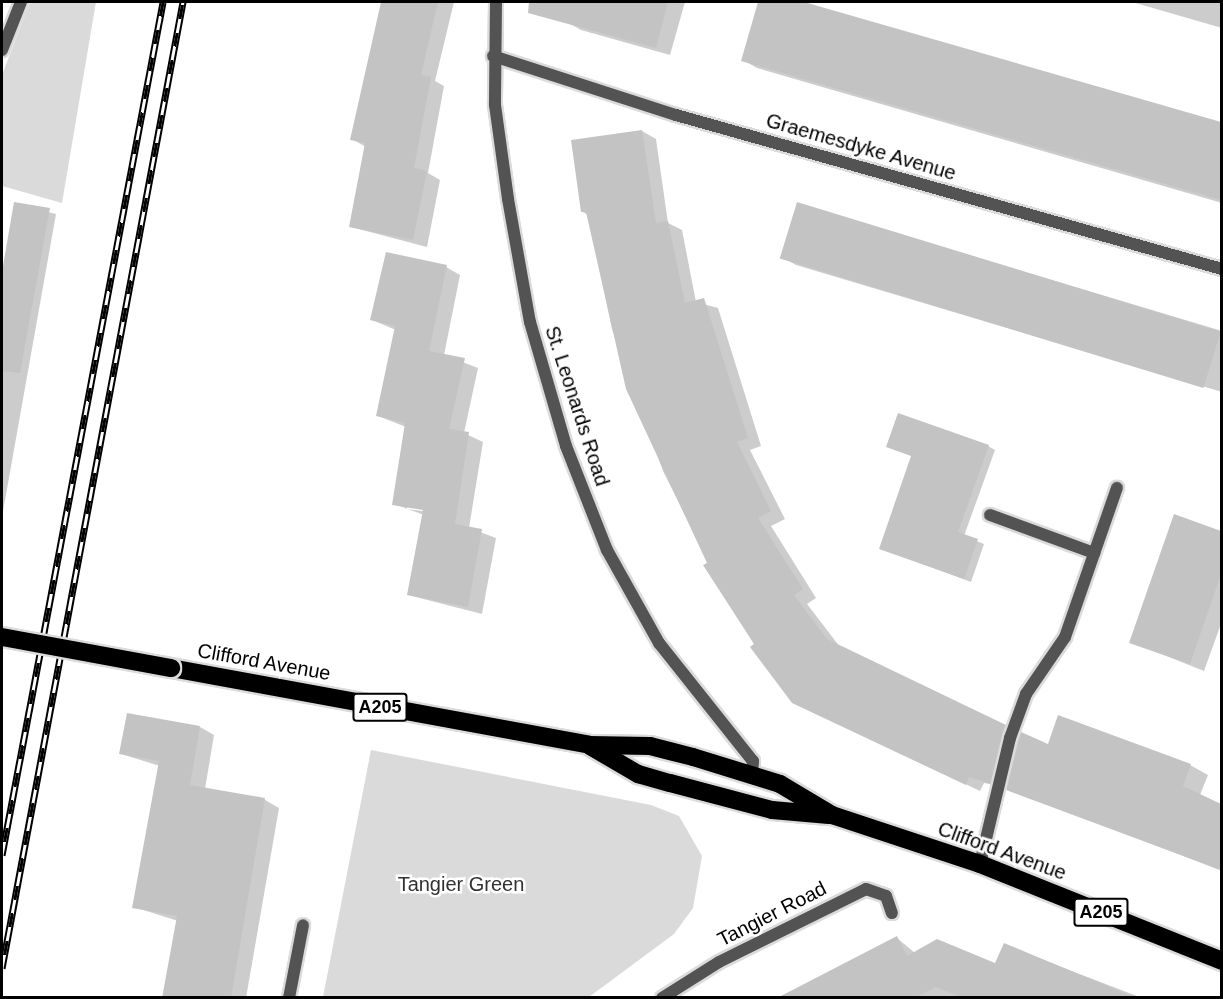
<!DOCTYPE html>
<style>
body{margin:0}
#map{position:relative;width:1223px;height:999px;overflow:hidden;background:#fff;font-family:Helvetica,sans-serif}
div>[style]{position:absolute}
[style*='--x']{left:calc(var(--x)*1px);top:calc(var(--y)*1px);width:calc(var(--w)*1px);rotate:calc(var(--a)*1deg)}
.green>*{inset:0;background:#dadada}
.shadow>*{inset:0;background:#0003}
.building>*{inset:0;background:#c3c3c3;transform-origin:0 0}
.roads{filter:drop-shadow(2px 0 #dbdbdb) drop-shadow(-2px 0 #dbdbdb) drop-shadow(0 2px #dbdbdb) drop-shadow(0 -2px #dbdbdb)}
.lane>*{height:12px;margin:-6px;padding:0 6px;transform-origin:6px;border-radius:6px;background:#535353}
.street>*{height:12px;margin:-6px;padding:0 6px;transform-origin:6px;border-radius:6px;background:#535353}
.highway>*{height:18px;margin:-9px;padding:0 9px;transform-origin:9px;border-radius:9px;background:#000}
.rail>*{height:7px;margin-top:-3.5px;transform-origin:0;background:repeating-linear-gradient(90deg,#fff 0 14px,#000 0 28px);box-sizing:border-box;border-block:2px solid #000}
.bridges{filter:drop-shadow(2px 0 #dbdbdb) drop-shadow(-2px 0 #dbdbdb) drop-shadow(0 2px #dbdbdb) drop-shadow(0 -2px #dbdbdb)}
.highway-bridge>*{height:18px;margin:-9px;padding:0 9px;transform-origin:9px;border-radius:9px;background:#000}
span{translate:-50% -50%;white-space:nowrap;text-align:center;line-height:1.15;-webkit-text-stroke:5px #fff;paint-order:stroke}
.shield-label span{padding:2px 4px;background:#fff;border:2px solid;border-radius:4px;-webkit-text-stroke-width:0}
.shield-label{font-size:18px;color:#000;font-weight:700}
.street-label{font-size:20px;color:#000}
.park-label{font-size:20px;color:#313131}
.frame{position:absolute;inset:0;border:3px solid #000;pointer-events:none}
</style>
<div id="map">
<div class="green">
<div style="clip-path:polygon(30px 2px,96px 2px,62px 203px,2px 186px,2px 75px)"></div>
<div style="clip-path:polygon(371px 750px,651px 805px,679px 816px,702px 856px,693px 908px,674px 934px,589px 997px,323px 997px)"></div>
</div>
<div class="shadow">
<div style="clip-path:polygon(383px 2px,454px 2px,435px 81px,444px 86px,428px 173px,440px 180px,427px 247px,351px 227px,366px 147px,352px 139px)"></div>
<div style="clip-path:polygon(572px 2px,685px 2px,670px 55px,581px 30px,567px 22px)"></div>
<div style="clip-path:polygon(760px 2px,800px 2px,1222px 124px,1222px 203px,757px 68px,743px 60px)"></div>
<div style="clip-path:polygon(1132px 2px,1222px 2px,1222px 28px)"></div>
<div style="clip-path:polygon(642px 131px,656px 139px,668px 223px,682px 230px,696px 302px,718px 308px,761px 446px,750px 450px,785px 519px,771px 526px,816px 598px,807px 604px,840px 647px,1049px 746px,1190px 765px,1208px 775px,1200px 795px,1222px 805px,1222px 871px,1006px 787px,984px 783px,980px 791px,793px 702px,709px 563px,663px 471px,612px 329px,588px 215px,583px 212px)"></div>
<div style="clip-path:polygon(15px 204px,56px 214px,2px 517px,2px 281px)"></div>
<div style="clip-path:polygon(798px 204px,1222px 331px,1222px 392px,796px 265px,782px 257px)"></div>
<div style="clip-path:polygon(evenodd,446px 267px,460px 275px,444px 355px,478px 368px,464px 433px,483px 442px,469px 528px,496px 538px,482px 614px,408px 595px,424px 515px,394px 504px,406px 427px,378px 416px,396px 330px,372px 320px,446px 267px,407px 506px,431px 509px,430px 512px,407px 509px,407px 506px)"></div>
<div style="clip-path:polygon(988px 446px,995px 450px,964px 536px,984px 544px,971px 582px,880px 548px,912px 456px)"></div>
<div style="clip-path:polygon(1175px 516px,1222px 532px,1222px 621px,1204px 671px,1131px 642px)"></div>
<div style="clip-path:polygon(200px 727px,214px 735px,205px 789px,265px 800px,279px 808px,246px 998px,165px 998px,178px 921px,134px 907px,160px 766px,121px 754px)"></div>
<div style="clip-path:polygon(897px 938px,915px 953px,996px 965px,1004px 945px,1142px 998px,787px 998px)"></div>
</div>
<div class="building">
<div style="clip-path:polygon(381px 2px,438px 2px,421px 75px,431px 77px,414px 168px,427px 171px,413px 240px,349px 227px,365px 143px,350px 140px)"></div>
<div style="clip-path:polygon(529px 2px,668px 2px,656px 48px,528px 13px)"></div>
<div style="clip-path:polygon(758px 2px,804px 2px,1221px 122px,1221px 200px,741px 61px)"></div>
<div style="clip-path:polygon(642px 130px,656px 223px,668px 221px,685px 303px,704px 298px,748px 438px,737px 442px,771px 511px,758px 518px,803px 589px,794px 595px,827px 639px,1006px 725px,991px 784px,969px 777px,966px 785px,792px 703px,750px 647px,754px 644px,703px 565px,707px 563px,626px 389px,586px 212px,581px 212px,571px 140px)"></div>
<div style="clip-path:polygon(14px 202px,50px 208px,20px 373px,2px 371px,2px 272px)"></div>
<div style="left:797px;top:202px;width:443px;height:59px;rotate:17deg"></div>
<div style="clip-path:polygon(386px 252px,447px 265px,429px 351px,465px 358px,449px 429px,469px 432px,455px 524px,482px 529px,468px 607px,407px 595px,423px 510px,392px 505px,405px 423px,376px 416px,395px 326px,370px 320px)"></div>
<div style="clip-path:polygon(898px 413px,989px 445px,958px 532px,978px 539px,964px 579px,879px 549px,911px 456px,886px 447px)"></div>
<div style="clip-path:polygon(1174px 514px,1221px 531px,1221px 574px,1190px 664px,1129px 643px)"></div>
<div style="clip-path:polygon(127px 713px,200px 726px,190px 785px,265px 798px,231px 998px,162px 998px,177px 916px,132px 908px,159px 761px,119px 754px)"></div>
<div style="clip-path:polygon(1058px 715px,1191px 764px,1183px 786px,1221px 804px,1221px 870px,1006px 790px,1021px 732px,1048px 744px)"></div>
<div style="clip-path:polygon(897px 936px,907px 956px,937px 939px,995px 963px,1004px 943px,1136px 998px,963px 998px,936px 987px,914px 998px,777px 998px)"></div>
</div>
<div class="roads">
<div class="lane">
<div style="--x:2;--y:50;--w:52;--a:-68.4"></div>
</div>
<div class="street">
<div style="--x:496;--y:2;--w:103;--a:90.6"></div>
<div style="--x:495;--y:105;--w:95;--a:82.1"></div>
<div style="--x:508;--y:199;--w:125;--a:79.9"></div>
<div style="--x:530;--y:322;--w:129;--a:73.8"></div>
<div style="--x:566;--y:446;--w:112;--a:68.5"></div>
<div style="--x:607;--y:550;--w:107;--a:60.8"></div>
<div style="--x:659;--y:643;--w:151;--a:51.5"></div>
<div style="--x:753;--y:761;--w:14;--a:94"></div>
<div style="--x:493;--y:56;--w:192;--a:17.9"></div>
<div style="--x:676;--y:115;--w:567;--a:15.75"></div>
<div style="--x:990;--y:515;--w:111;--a:20.1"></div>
<div style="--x:980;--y:864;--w:130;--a:-76.6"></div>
<div style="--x:1010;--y:738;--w:47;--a:-70"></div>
<div style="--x:1026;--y:694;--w:69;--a:-55.6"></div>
<div style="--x:1065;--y:637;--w:158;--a:-70.8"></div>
<div style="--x:289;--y:998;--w:74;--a:-79.1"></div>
<div style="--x:662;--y:998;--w:67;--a:-32.3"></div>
<div style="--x:719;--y:962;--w:164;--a:-26.4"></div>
<div style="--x:866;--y:889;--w:21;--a:19"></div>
<div style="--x:886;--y:896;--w:18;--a:71"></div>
</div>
<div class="highway">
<div style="--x:171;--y:668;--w:425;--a:10.4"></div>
<div style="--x:589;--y:745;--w:61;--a:0.9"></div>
<div style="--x:650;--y:746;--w:44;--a:14.3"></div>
<div style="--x:693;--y:757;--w:91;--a:17.2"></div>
<div style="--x:780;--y:784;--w:61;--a:30.8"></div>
<div style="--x:832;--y:815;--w:156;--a:18.3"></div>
<div style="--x:980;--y:864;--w:261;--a:21.8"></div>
<div style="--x:590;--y:746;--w:56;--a:30.3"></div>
<div style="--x:638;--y:774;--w:33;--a:16"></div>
<div style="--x:670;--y:783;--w:106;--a:14.8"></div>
<div style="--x:772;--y:810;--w:57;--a:5"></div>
</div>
</div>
<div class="rail">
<div style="--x:2;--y:855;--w:868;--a:-79.31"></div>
<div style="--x:2;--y:968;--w:983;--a:-79.39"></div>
</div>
<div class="bridges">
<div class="highway-bridge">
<div style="--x:2;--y:637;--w:172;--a:10.4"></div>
</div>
</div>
<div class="shield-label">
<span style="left:380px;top:707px">A205</span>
<span style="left:1101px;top:912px">A205</span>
</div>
<div class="street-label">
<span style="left:861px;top:147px;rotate:16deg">Graemesdyke Avenue</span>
<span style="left:577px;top:406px;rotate:72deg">St. Leonards Road</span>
<span style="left:264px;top:662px;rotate:10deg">Clifford Avenue</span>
<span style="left:1002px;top:851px;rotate:20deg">Clifford Avenue</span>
<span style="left:772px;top:914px;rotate:-27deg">Tangier Road</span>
</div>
<div class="park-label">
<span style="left:461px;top:884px">Tangier Green</span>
</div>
<div class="frame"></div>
</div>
